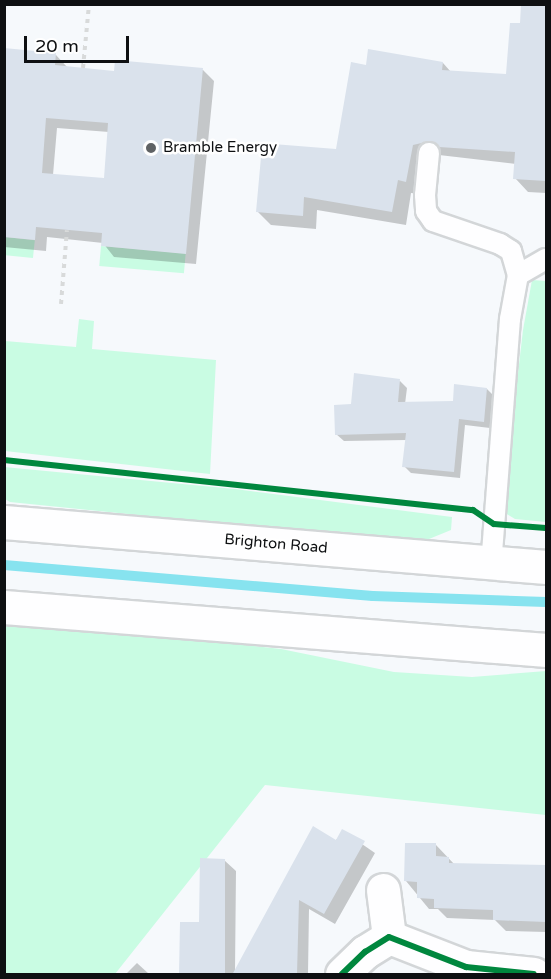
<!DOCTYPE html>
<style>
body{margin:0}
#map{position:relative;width:551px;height:979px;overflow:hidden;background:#f6f9fc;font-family:"Varela Round",sans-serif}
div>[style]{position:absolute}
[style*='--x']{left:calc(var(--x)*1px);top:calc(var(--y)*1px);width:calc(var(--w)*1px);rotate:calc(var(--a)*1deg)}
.green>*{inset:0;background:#c9fce3;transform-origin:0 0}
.shadow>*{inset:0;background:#0003}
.stream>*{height:10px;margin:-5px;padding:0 5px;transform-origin:5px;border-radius:5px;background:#87e3ef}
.building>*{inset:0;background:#dae2ec}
.path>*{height:4px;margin-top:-2px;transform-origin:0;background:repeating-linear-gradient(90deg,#d8dada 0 4.5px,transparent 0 9px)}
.roads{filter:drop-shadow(2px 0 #d3d6d8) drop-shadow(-2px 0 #d3d6d8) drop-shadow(0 2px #d3d6d8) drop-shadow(0 -2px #d3d6d8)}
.lane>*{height:20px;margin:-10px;padding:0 10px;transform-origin:10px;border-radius:10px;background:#fefeff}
.street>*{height:33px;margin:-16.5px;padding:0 16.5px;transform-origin:16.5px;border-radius:16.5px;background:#fefeff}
.primary>*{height:33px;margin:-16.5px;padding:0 16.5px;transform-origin:16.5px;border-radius:16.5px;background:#fefeff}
.cycleway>*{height:6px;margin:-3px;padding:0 3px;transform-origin:3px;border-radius:3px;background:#00873e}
.dots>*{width:16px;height:16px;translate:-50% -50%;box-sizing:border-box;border:3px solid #fff;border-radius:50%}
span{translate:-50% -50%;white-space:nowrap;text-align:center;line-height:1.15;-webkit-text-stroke:5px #fff;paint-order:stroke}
.poi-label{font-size:15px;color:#0e1012}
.left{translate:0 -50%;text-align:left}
.street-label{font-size:15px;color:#0e1012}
.frame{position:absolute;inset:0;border:6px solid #0e1012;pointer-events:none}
.scale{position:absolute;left:24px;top:36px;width:105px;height:27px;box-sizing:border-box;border:3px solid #0e1012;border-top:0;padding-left:8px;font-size:18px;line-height:21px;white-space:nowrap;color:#0e1012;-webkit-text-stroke:4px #fff;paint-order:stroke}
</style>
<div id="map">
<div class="green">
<div style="left:5px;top:237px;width:30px;height:18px;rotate:6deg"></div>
<div style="left:101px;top:246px;width:85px;height:20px;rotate:5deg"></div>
<div style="clip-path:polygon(532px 280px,546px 281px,546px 522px,515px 519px,502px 511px,523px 330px)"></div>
<div style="clip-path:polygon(79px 319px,94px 321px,92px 349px,216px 360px,210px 474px,5px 451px,5px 341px,76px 347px)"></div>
<div style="clip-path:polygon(4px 467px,235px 489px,452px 517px,451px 530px,429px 539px,404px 542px,10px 502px,5px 499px)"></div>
<div style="clip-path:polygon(4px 619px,281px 649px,394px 672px,472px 677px,546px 671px,546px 815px,265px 785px,115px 974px,5px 974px)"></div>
</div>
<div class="shadow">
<div style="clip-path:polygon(523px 4px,546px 4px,546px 193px,528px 192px,515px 178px,516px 164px,439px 155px,426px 158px,420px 194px,411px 193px,406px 225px,317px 210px,316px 229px,271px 225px,258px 212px,273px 160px,338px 151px,367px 66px,443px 63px,451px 72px,507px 76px,522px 25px)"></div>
<div style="clip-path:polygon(evenodd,4px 50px,56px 55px,67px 67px,115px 73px,203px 70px,214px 81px,196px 264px,114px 257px,103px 243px,47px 237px,46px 251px,4px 247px,4px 50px,57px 128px,109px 132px,105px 180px,53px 175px,57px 128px)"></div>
<div style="clip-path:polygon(400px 381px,407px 388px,405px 404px,454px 402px,487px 389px,494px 396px,490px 428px,465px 425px,460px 478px,411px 473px,404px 466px,407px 440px,344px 441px,336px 434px,352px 405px)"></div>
<div style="clip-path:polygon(343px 831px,375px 853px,335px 924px,309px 909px,308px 974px,180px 974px,224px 860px,236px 871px,235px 972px)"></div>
<div style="clip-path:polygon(436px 845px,455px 865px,546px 867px,546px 932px,506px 931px,495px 920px,447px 918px,438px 909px,429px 909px,406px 881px)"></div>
<div style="clip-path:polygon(137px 963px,149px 974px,126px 974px)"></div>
</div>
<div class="stream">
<div style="--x:4;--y:565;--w:370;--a:4.8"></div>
<div style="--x:373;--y:596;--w:173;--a:2"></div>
</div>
<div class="building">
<div style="clip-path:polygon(521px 4px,546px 4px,546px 181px,513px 179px,515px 152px,439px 147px,430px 141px,413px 145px,406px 182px,398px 180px,392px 212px,304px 197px,303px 216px,256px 212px,261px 157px,272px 158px,273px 144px,336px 149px,351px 62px,366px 65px,368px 49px,443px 62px,442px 70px,506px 74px,510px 23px,520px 23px)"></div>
<div style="clip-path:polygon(evenodd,4px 48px,56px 53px,55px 65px,114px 71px,115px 60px,203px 68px,186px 254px,101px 246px,102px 233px,36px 227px,35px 240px,4px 237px,4px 48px,46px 118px,108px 123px,104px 178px,42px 173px,46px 118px)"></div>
<div style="clip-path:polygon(354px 373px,400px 379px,398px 402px,453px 401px,454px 384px,487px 388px,484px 422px,459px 419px,454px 472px,402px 467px,406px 433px,335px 435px,334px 405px,351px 404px)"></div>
<div style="clip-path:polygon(313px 826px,336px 840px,342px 829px,365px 841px,324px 914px,299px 900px,297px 974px,232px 975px)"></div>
<div style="clip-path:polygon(405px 843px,436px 843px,436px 856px,449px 857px,449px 863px,546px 865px,546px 922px,493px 920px,493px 910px,434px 908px,434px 899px,417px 898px,417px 882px,404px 881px)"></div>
<div style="clip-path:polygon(200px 858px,225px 859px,225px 975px,179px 975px,180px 922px,199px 922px)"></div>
</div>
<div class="path">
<div style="--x:83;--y:68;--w:64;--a:-84.6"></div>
<div style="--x:61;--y:304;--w:74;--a:-85.4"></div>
<div style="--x:4;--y:460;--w:468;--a:6.1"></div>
<div style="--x:520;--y:526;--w:26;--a:4"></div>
</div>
<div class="roads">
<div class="lane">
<div style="--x:429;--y:153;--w:42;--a:95.4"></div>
<div style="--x:425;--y:195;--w:16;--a:86"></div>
<div style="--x:426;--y:211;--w:12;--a:55"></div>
<div style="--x:433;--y:221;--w:71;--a:18.9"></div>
<div style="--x:500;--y:244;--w:13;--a:32"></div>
<div style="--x:511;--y:251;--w:25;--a:74"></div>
<div style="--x:518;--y:275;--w:45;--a:100.3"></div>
<div style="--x:510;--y:319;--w:247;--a:94.4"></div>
<div style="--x:518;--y:275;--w:32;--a:-30"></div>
</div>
<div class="street">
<div style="--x:383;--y:890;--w:47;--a:82.7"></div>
<div style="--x:342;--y:974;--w:32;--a:-44"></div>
<div style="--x:365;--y:952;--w:28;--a:-32"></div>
<div style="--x:389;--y:937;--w:83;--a:21.3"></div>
<div style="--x:466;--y:967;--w:68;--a:5.9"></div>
</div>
<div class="primary">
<div style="--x:4;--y:522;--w:544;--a:4.75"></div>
<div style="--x:4;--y:607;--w:544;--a:4.54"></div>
</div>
</div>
<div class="cycleway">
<div style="--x:4;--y:460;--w:472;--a:6.1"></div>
<div style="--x:473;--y:510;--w:25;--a:34"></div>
<div style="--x:494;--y:524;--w:52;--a:4.4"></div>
<div style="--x:342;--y:974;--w:32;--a:-44"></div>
<div style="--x:365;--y:952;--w:28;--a:-32"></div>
<div style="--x:389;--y:937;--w:83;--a:21.3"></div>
<div style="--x:466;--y:967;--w:68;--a:5.9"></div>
</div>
<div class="dots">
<div style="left:151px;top:148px;background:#5f6264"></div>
</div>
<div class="poi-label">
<span class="left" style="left:163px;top:148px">Bramble Energy</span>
</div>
<div class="street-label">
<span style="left:276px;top:544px;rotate:5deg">Brighton Road</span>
</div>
<div class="frame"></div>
<div class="scale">20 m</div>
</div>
